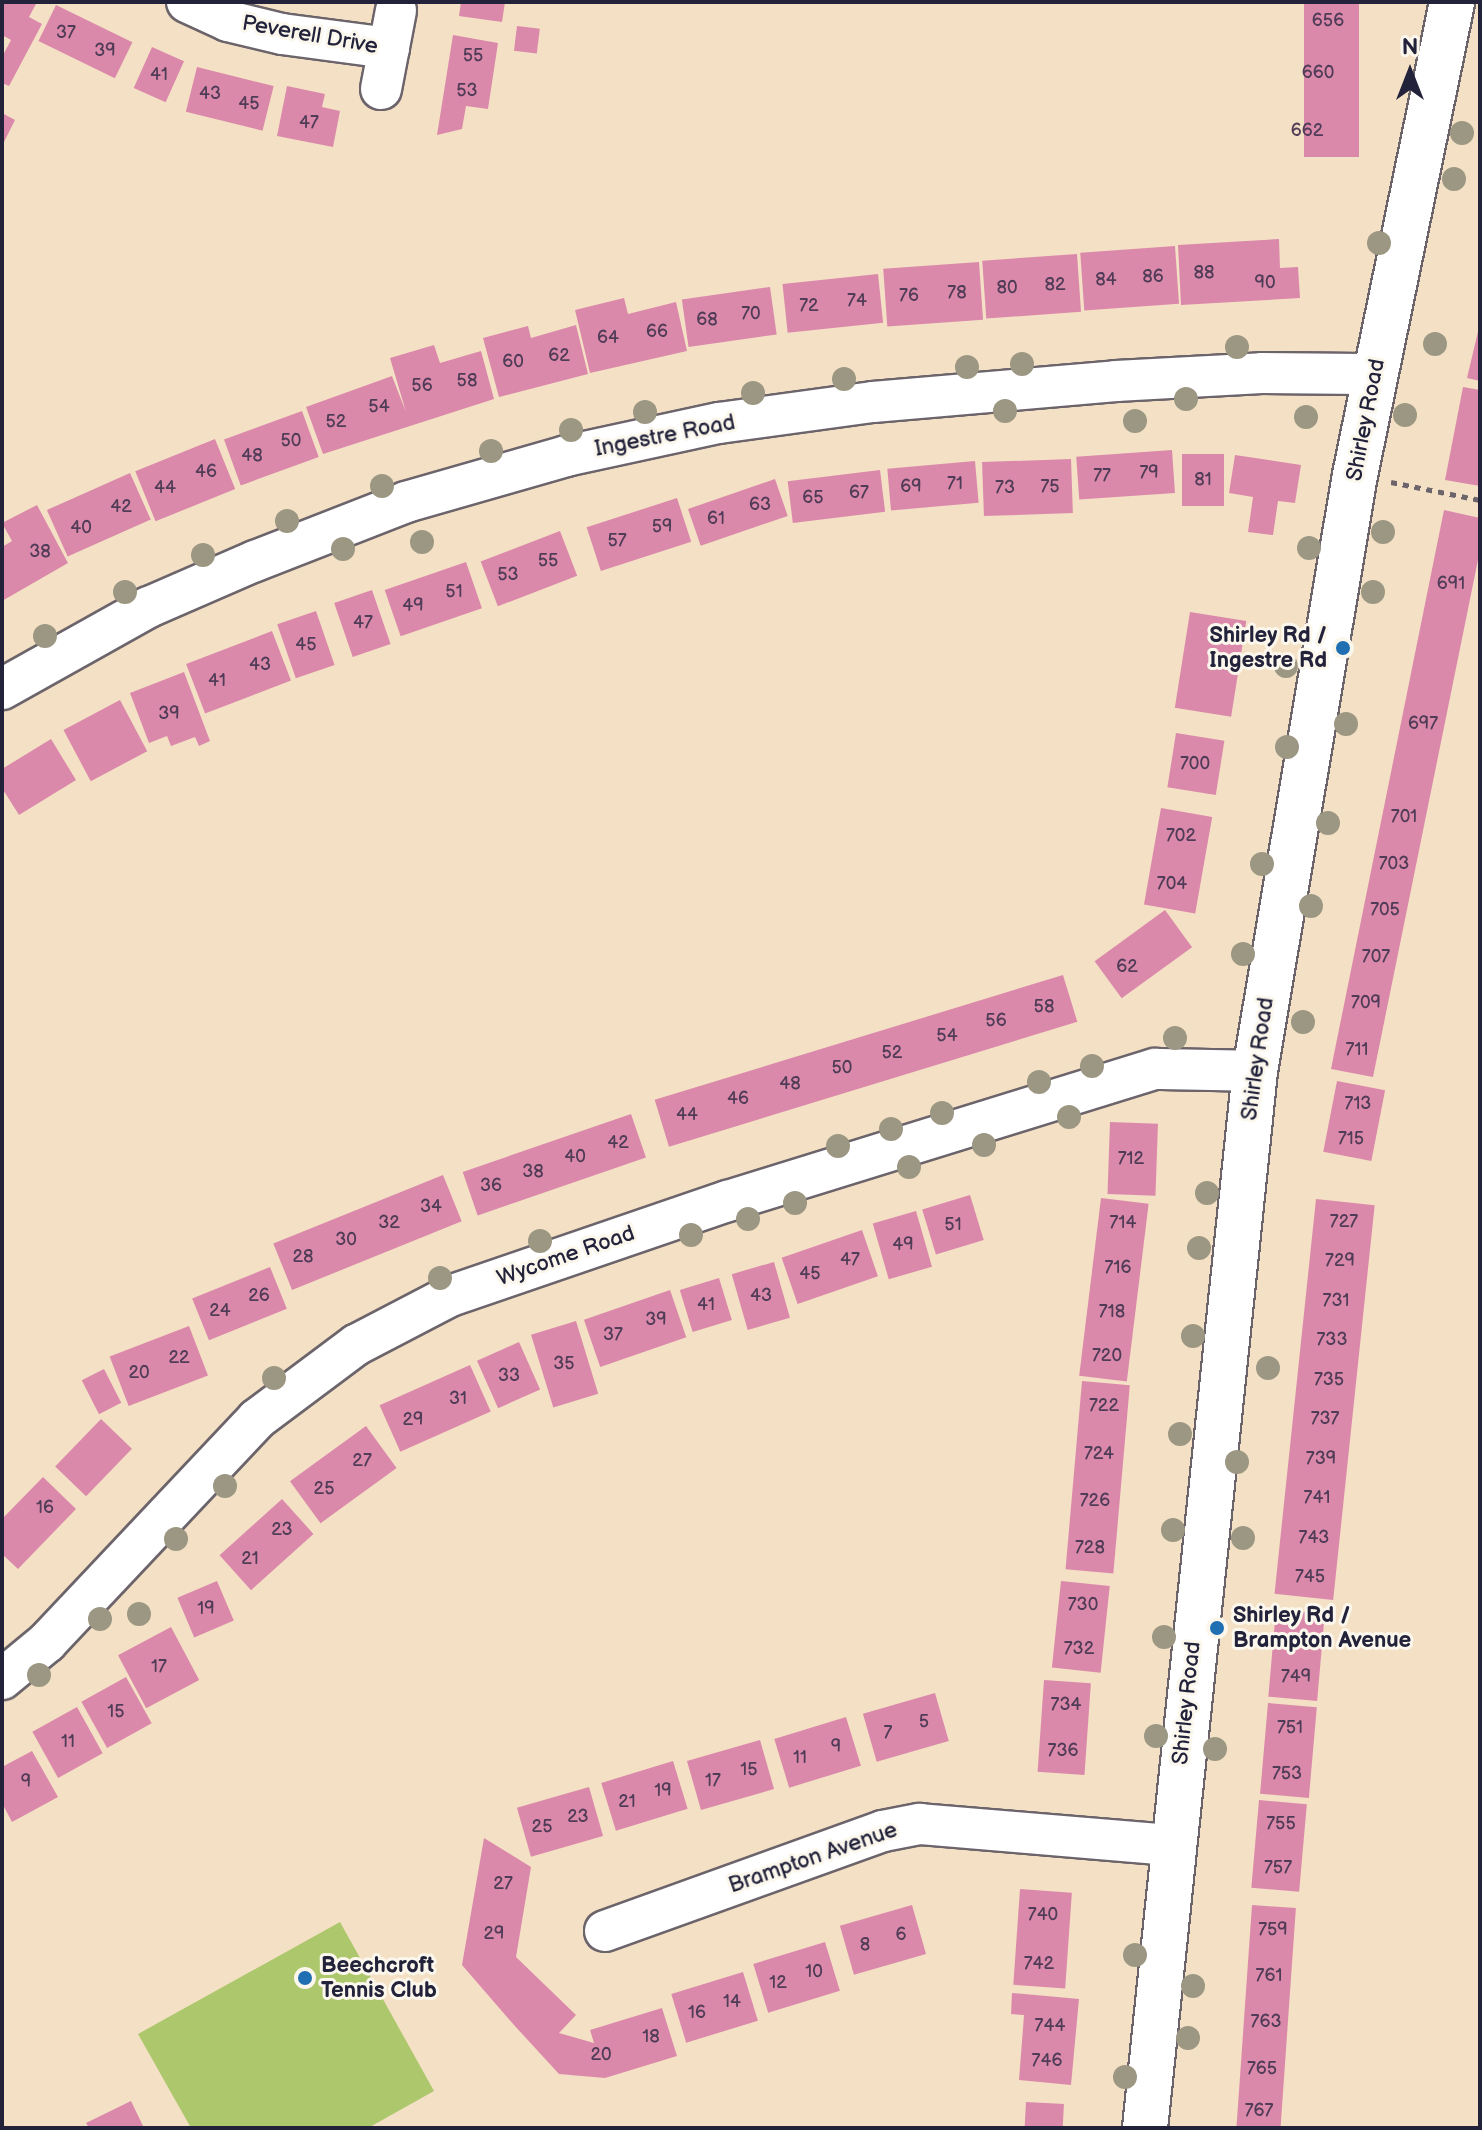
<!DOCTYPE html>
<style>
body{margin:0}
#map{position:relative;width:1482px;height:2130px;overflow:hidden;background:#f4e0c4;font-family:"Balsamiq Sans",sans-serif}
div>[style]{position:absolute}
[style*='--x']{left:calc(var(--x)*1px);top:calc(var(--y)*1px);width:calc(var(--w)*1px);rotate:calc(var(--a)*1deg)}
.green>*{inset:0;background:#adc76d}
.building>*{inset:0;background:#db89ab;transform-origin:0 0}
.path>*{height:5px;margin-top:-2.5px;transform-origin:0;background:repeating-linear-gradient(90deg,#6c646b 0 6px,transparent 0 12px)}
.roads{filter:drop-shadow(2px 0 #6c646b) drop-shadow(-2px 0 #6c646b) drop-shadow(0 2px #6c646b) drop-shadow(0 -2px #6c646b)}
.minor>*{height:40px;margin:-20px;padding:0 20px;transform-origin:20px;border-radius:20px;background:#fff}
.tertiary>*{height:44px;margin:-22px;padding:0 22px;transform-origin:22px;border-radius:22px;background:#fff}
.trees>*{width:24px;height:24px;margin:-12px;border-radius:50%;background:#9b9782}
.dots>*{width:22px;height:22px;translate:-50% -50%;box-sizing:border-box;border:4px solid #fbf7ec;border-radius:50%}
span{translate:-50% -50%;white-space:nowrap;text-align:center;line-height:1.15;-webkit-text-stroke:6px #fbf7ec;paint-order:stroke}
.number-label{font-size:18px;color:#503c57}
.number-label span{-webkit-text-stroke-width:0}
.street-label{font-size:22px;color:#22223b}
.poi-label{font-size:22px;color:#22223b;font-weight:700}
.right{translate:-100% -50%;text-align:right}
.left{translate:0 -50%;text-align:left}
.frame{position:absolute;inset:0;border:4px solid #22223b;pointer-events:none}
.north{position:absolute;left:1370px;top:32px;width:80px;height:80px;-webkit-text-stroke:6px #fbf7ec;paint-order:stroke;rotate:0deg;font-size:22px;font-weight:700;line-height:32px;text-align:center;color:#22223b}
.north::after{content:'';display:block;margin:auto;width:28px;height:36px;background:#22223b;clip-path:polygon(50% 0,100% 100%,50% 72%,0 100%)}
</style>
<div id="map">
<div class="green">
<div style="clip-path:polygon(340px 1922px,434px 2091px,368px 2128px,191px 2128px,138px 2034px)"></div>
</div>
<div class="building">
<div style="clip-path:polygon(2px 2px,37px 2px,29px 17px,42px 24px,9px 86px,2px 83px,2px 57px,11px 40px,2px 35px)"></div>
<div style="clip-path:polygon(461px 2px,505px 2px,502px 22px,459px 16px)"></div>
<div style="left:1304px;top:2px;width:55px;height:155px"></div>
<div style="left:56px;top:5px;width:85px;height:40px;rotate:26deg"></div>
<div style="left:517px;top:26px;width:23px;height:25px;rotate:7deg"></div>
<div style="clip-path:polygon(453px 35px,498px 43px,488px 109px,466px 106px,462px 129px,437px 135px)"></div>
<div style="left:152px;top:47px;width:35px;height:45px;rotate:24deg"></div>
<div style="left:197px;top:67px;width:79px;height:46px;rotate:14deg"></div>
<div style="clip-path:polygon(287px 86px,325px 94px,322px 107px,340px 111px,333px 147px,277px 136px)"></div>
<div style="clip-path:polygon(2px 113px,15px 120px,2px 146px)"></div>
<div style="clip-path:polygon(1279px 239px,1280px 268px,1298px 267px,1300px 298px,1181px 305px,1178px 245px)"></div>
<div style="left:1175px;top:246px;width:58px;height:95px;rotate:86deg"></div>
<div style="left:1077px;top:254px;width:58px;height:95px;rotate:86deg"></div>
<div style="left:979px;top:262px;width:58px;height:96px;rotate:86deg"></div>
<div style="left:878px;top:274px;width:49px;height:96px;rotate:84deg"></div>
<div style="left:770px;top:287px;width:48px;height:89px;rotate:82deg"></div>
<div style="clip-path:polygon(624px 298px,628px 314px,676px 302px,687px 351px,590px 373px,575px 310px)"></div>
<div style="clip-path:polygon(1480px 323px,1480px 381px,1467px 378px)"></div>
<div style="clip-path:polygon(576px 325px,588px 374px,499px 397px,483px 338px,528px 326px,531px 338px)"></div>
<div style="clip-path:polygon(434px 345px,440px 363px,481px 351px,494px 399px,323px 454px,306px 407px,392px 376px,406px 412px,390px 358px)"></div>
<div style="clip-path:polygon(1463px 387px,1480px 390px,1480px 486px,1445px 480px)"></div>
<div style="left:302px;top:411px;width:49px;height:83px;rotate:70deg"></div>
<div style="left:215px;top:439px;width:54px;height:86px;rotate:68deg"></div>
<div style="left:1172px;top:450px;width:43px;height:96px;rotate:86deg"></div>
<div style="left:1182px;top:454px;width:42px;height:52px"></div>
<div style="clip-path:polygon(1235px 455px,1301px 465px,1295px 503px,1278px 501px,1273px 535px,1248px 532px,1253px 497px,1229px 493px)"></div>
<div style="left:1071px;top:459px;width:54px;height:89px;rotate:88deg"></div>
<div style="left:975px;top:461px;width:42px;height:88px;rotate:85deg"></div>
<div style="left:880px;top:470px;width:42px;height:93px;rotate:83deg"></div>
<div style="left:130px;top:473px;width:51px;height:91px;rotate:66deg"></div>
<div style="left:775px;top:479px;width:39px;height:92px;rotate:71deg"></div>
<div style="left:677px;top:498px;width:46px;height:95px;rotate:72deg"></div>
<div style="clip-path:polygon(37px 505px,68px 563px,2px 601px,2px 547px,12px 541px,2px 523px)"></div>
<div style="clip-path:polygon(1444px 510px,1480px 518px,1480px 550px,1373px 1077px,1331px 1069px)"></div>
<div style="left:560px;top:531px;width:48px;height:85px;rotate:69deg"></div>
<div style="left:466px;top:562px;width:49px;height:86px;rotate:71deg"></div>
<div style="left:372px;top:590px;width:57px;height:40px;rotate:71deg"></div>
<div style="left:316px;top:611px;width:57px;height:41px;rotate:71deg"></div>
<div style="left:1190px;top:612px;width:57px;height:97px;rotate:9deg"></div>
<div style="left:272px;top:631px;width:53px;height:92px;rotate:69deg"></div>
<div style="clip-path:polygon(184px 672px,210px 741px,199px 746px,195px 737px,171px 746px,167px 736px,149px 743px,130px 693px)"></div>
<div style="left:120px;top:700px;width:58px;height:64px;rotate:62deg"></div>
<div style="left:1176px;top:733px;width:49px;height:55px;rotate:9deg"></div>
<div style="clip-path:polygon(51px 739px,76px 780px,19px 815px,2px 788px,2px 769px)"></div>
<div style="left:1161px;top:808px;width:52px;height:98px;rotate:10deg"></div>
<div style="left:1165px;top:910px;width:46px;height:87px;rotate:54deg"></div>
<div style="left:1063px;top:975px;width:49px;height:427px;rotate:73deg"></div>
<div style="left:1337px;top:1081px;width:49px;height:72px;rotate:11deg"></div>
<div style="left:631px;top:1114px;width:46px;height:178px;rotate:71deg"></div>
<div style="left:1110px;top:1122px;width:48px;height:72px;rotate:2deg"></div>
<div style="left:443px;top:1175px;width:50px;height:183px;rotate:68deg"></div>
<div style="left:970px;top:1195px;width:47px;height:50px;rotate:73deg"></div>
<div style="left:1101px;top:1198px;width:48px;height:179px;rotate:7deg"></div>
<div style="left:1316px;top:1199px;width:59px;height:397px;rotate:6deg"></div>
<div style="left:916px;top:1211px;width:58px;height:45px;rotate:74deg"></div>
<div style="left:862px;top:1230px;width:49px;height:85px;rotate:71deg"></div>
<div style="left:774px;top:1262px;width:58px;height:44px;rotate:74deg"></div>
<div style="left:270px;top:1267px;width:45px;height:84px;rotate:68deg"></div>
<div style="left:719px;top:1278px;width:44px;height:41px;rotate:73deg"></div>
<div style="left:670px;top:1290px;width:50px;height:91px;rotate:71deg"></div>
<div style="left:576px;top:1321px;width:76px;height:47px;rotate:73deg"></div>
<div style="left:189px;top:1326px;width:53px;height:85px;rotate:69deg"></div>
<div style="left:519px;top:1342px;width:52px;height:46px;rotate:66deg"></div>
<div style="left:470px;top:1365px;width:51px;height:99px;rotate:66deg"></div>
<div style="left:104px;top:1369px;width:38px;height:25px;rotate:63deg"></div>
<div style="left:1082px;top:1381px;width:48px;height:189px;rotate:5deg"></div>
<div style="left:101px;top:1419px;width:43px;height:66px;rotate:44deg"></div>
<div style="left:366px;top:1426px;width:52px;height:94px;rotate:54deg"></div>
<div style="clip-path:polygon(43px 1477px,76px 1509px,18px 1569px,2px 1554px,2px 1519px)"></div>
<div style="left:282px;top:1499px;width:47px;height:84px;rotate:48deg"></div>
<div style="left:217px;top:1581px;width:43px;height:43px;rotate:67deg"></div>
<div style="left:1061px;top:1581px;width:49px;height:87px;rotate:6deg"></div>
<div style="left:1276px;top:1609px;width:49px;height:88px;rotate:5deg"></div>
<div style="left:171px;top:1627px;width:60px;height:60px;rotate:62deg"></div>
<div style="left:126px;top:1677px;width:53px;height:51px;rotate:61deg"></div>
<div style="left:1044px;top:1680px;width:47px;height:92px;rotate:4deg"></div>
<div style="left:935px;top:1693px;width:50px;height:75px;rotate:74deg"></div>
<div style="left:1268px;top:1703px;width:49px;height:91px;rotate:5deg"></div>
<div style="left:77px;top:1707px;width:53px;height:51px;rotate:61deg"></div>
<div style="left:846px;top:1717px;width:51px;height:75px;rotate:73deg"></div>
<div style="left:760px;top:1740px;width:51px;height:76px;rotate:74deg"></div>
<div style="clip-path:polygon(32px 1751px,58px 1797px,12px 1822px,2px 1803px,2px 1767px)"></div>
<div style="left:673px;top:1761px;width:50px;height:75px;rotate:73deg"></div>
<div style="left:589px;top:1787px;width:51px;height:75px;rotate:74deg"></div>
<div style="left:1259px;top:1800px;width:48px;height:88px;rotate:5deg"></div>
<div style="clip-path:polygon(484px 1838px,531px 1867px,516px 1957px,576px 2015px,559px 2033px,594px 2043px,590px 2030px,662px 2008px,677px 2056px,605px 2078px,559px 2074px,514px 2025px,462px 1965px)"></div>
<div style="left:1020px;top:1889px;width:52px;height:96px;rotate:4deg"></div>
<div style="left:912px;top:1905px;width:51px;height:75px;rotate:74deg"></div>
<div style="left:1252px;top:1905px;width:44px;height:224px;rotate:4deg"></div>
<div style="left:825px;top:1942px;width:51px;height:75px;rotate:73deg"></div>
<div style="left:743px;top:1972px;width:51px;height:75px;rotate:73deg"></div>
<div style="clip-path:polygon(1012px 1993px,1079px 1999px,1071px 2085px,1019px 2080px,1024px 2015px,1011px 2014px)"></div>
<div style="clip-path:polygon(131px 2101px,144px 2128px,89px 2128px,86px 2123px)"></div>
<div style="left:1026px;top:2102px;width:38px;height:26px;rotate:3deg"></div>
</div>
<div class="path">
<div style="--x:1391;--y:482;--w:91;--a:11.4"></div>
</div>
<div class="roads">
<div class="minor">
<div style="--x:187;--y:2;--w:45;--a:24.9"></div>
<div style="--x:228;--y:21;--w:56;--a:13.5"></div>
<div style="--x:282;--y:34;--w:108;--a:7.5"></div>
<div style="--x:381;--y:89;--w:80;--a:-79.2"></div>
<div style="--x:2;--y:689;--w:168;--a:-29.2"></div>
<div style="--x:149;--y:607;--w:116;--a:-23.5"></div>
<div style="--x:255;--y:561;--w:162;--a:-21.3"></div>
<div style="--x:406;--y:502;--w:166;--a:-16"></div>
<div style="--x:566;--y:456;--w:157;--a:-12.2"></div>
<div style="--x:719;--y:423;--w:155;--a:-7.8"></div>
<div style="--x:873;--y:402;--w:244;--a:-4.9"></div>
<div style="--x:1116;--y:381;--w:146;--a:-3.1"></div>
<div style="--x:1262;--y:373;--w:113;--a:0.5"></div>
<div style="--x:2;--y:1679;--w:58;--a:-39.4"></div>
<div style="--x:47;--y:1642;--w:306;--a:-46.7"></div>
<div style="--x:257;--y:1419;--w:124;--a:-36.8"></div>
<div style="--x:356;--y:1345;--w:106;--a:-27.5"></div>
<div style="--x:450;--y:1296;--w:294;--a:-18.9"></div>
<div style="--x:728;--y:1201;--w:447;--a:-17.2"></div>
<div style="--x:1155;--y:1069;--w:100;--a:1.1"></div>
<div style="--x:605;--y:1931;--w:295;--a:-19.8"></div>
<div style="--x:883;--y:1831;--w:38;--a:-11"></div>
<div style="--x:920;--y:1824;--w:252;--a:4.8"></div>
</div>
<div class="tertiary">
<div style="--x:1145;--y:2128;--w:1063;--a:-84.06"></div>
<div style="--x:1255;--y:1071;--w:604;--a:-80.48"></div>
<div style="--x:1355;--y:475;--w:483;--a:-78.4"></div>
</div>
</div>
<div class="trees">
<div style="left:1462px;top:133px"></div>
<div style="left:1454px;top:179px"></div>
<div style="left:1379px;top:243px"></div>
<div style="left:1435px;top:344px"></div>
<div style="left:1237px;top:347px"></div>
<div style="left:1022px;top:364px"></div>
<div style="left:967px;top:367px"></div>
<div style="left:844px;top:379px"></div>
<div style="left:753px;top:393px"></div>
<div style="left:1186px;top:399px"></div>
<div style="left:1005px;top:411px"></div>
<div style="left:645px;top:412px"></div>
<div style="left:1405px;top:415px"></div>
<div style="left:1306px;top:417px"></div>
<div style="left:1135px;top:421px"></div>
<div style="left:571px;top:430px"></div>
<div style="left:491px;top:451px"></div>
<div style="left:382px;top:486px"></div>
<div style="left:287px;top:521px"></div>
<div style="left:1383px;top:532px"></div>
<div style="left:422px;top:542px"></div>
<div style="left:1309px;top:548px"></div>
<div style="left:343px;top:549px"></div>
<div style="left:203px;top:555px"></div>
<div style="left:125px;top:592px"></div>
<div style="left:1373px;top:592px"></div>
<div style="left:45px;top:636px"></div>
<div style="left:1286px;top:666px"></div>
<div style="left:1346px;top:724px"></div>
<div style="left:1287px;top:747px"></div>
<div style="left:1328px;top:823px"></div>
<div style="left:1262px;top:864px"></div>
<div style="left:1311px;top:906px"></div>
<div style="left:1243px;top:954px"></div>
<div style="left:1303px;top:1022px"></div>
<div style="left:1175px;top:1038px"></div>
<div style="left:1092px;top:1066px"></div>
<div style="left:1039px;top:1082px"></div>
<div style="left:942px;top:1113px"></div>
<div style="left:1069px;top:1117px"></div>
<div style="left:891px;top:1129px"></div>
<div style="left:984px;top:1145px"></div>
<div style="left:838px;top:1146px"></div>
<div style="left:909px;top:1167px"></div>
<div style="left:1207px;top:1193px"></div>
<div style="left:795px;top:1203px"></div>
<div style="left:748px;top:1219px"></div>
<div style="left:691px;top:1235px"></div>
<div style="left:540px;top:1241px"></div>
<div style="left:1199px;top:1248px"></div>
<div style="left:440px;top:1278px"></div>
<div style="left:1193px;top:1336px"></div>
<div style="left:1268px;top:1368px"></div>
<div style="left:274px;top:1378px"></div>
<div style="left:1180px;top:1434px"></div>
<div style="left:1237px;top:1462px"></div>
<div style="left:225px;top:1486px"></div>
<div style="left:1173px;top:1530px"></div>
<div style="left:1243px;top:1538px"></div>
<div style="left:176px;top:1539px"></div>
<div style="left:139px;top:1614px"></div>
<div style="left:100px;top:1619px"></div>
<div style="left:1164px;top:1637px"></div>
<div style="left:39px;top:1675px"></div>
<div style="left:1156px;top:1736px"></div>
<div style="left:1215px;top:1749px"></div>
<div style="left:1135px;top:1955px"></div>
<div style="left:1193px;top:1986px"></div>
<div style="left:1188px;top:2038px"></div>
<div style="left:1125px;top:2077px"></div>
</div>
<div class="dots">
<div style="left:1343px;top:648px;background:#1f6fb2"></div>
<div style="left:1217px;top:1628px;background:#1f6fb2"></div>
<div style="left:305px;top:1978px;background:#1f6fb2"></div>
</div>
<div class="number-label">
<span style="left:1328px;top:21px">656</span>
<span style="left:66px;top:33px">37</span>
<span style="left:105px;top:51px">39</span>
<span style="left:473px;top:56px">55</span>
<span style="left:1318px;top:73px">660</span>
<span style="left:159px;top:75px">41</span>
<span style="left:467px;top:91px">53</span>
<span style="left:210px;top:94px">43</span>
<span style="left:249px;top:104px">45</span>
<span style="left:309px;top:123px">47</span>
<span style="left:1307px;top:131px">662</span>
<span style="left:1204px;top:273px">88</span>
<span style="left:1153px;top:277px">86</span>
<span style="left:1106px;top:280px">84</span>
<span style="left:1265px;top:283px">90</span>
<span style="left:1055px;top:285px">82</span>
<span style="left:1007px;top:288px">80</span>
<span style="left:957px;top:293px">78</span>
<span style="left:909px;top:296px">76</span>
<span style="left:857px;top:301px">74</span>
<span style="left:809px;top:306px">72</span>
<span style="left:751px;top:314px">70</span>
<span style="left:707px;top:320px">68</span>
<span style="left:657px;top:332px">66</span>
<span style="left:608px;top:338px">64</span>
<span style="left:559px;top:356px">62</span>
<span style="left:513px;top:362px">60</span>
<span style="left:467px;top:381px">58</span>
<span style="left:422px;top:386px">56</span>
<span style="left:379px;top:407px">54</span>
<span style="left:336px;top:422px">52</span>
<span style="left:291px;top:441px">50</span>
<span style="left:252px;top:456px">48</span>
<span style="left:206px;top:472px">46</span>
<span style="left:1149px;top:473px">79</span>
<span style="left:1102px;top:476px">77</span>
<span style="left:1203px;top:480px">81</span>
<span style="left:955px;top:484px">71</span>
<span style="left:911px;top:487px">69</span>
<span style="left:1050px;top:487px">75</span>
<span style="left:165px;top:488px">44</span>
<span style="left:1005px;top:488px">73</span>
<span style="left:859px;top:493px">67</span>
<span style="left:813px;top:498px">65</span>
<span style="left:760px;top:505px">63</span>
<span style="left:121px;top:507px">42</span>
<span style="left:716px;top:519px">61</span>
<span style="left:662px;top:527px">59</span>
<span style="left:81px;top:528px">40</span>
<span style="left:617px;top:541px">57</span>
<span style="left:40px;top:552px">38</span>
<span style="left:548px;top:561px">55</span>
<span style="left:508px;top:575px">53</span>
<span style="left:1451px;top:584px">691</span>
<span style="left:454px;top:592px">51</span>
<span style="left:413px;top:606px">49</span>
<span style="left:363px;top:623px">47</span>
<span style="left:306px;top:645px">45</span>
<span style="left:260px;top:665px">43</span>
<span style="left:217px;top:681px">41</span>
<span style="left:169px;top:714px">39</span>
<span style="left:1423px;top:724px">697</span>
<span style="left:1195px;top:764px">700</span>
<span style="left:1404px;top:817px">701</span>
<span style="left:1181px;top:836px">702</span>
<span style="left:1394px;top:864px">703</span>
<span style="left:1172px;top:884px">704</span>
<span style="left:1385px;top:910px">705</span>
<span style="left:1376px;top:957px">707</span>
<span style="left:1127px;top:967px">62</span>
<span style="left:1366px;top:1003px">709</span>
<span style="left:1044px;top:1007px">58</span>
<span style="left:996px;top:1021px">56</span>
<span style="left:947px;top:1036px">54</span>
<span style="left:1357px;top:1050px">711</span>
<span style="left:892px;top:1053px">52</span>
<span style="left:842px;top:1068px">50</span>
<span style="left:790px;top:1084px">48</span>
<span style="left:738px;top:1099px">46</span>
<span style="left:1358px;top:1104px">713</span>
<span style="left:687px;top:1115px">44</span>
<span style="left:1351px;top:1139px">715</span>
<span style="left:618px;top:1143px">42</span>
<span style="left:575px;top:1157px">40</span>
<span style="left:1131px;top:1159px">712</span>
<span style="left:533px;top:1172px">38</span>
<span style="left:491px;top:1186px">36</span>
<span style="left:431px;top:1207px">34</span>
<span style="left:1344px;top:1222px">727</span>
<span style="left:389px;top:1223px">32</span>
<span style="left:1123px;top:1223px">714</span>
<span style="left:953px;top:1225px">51</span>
<span style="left:346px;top:1240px">30</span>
<span style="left:903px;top:1245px">49</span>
<span style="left:303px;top:1257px">28</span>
<span style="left:850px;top:1260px">47</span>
<span style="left:1340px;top:1261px">729</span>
<span style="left:1118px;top:1268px">716</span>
<span style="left:810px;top:1274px">45</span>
<span style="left:259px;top:1296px">26</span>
<span style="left:761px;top:1296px">43</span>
<span style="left:1336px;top:1301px">731</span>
<span style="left:706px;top:1305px">41</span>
<span style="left:220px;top:1311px">24</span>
<span style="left:1112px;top:1312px">718</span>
<span style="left:656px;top:1320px">39</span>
<span style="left:613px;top:1335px">37</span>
<span style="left:1332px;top:1340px">733</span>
<span style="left:1107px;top:1356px">720</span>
<span style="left:179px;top:1358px">22</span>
<span style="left:564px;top:1364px">35</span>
<span style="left:139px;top:1373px">20</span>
<span style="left:509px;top:1376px">33</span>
<span style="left:1329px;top:1380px">735</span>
<span style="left:458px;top:1399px">31</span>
<span style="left:1104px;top:1406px">722</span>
<span style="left:1325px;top:1419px">737</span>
<span style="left:413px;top:1420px">29</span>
<span style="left:1099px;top:1454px">724</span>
<span style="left:1321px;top:1459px">739</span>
<span style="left:362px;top:1461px">27</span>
<span style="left:324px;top:1489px">25</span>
<span style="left:1317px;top:1498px">741</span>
<span style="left:1095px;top:1501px">726</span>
<span style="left:45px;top:1508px">16</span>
<span style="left:282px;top:1530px">23</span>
<span style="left:1314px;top:1538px">743</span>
<span style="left:1090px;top:1548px">728</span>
<span style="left:250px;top:1559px">21</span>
<span style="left:1310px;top:1577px">745</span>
<span style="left:1083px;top:1605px">730</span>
<span style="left:206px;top:1609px">19</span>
<span style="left:1079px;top:1649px">732</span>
<span style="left:159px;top:1667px">17</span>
<span style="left:1296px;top:1677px">749</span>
<span style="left:1066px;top:1705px">734</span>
<span style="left:116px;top:1712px">15</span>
<span style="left:924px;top:1722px">5</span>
<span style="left:1290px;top:1728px">751</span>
<span style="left:888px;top:1733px">7</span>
<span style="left:68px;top:1742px">11</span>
<span style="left:836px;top:1747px">9</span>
<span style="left:1063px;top:1751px">736</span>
<span style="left:800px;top:1758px">11</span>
<span style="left:749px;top:1770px">15</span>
<span style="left:1287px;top:1774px">753</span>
<span style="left:713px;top:1781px">17</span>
<span style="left:26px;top:1782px">9</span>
<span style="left:663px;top:1791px">19</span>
<span style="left:627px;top:1802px">21</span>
<span style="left:578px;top:1817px">23</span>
<span style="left:1281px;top:1824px">755</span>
<span style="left:542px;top:1827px">25</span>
<span style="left:1278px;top:1868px">757</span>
<span style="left:503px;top:1884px">27</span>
<span style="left:1043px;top:1915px">740</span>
<span style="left:1273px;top:1930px">759</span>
<span style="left:494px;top:1934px">29</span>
<span style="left:901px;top:1935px">6</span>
<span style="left:865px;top:1945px">8</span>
<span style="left:1039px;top:1964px">742</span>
<span style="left:814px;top:1972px">10</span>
<span style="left:1269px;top:1976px">761</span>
<span style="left:778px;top:1983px">12</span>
<span style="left:732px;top:2002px">14</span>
<span style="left:697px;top:2013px">16</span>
<span style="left:1266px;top:2022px">763</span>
<span style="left:1050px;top:2026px">744</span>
<span style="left:651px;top:2037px">18</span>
<span style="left:601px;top:2055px">20</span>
<span style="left:1047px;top:2061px">746</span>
<span style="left:1262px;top:2069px">765</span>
<span style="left:1259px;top:2111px">767</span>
</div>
<div class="street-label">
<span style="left:310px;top:35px;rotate:10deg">Peverell Drive</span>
<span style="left:1366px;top:420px;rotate:-79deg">Shirley Road</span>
<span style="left:665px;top:436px;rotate:-11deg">Ingestre Road</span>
<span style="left:1258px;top:1059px;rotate:-82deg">Shirley Road</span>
<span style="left:566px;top:1256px;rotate:-19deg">Wycome Road</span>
<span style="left:1187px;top:1703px;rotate:-84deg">Shirley Road</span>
<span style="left:813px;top:1858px;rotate:-19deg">Brampton Avenue</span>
</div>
<div class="poi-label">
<span class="right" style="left:1327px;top:648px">Shirley Rd /<br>Ingestre Rd</span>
<span class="left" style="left:1233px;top:1628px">Shirley Rd /<br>Brampton Avenue</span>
<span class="left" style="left:321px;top:1978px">Beechcroft<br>Tennis Club</span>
</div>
<div class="frame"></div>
<div class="north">N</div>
</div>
